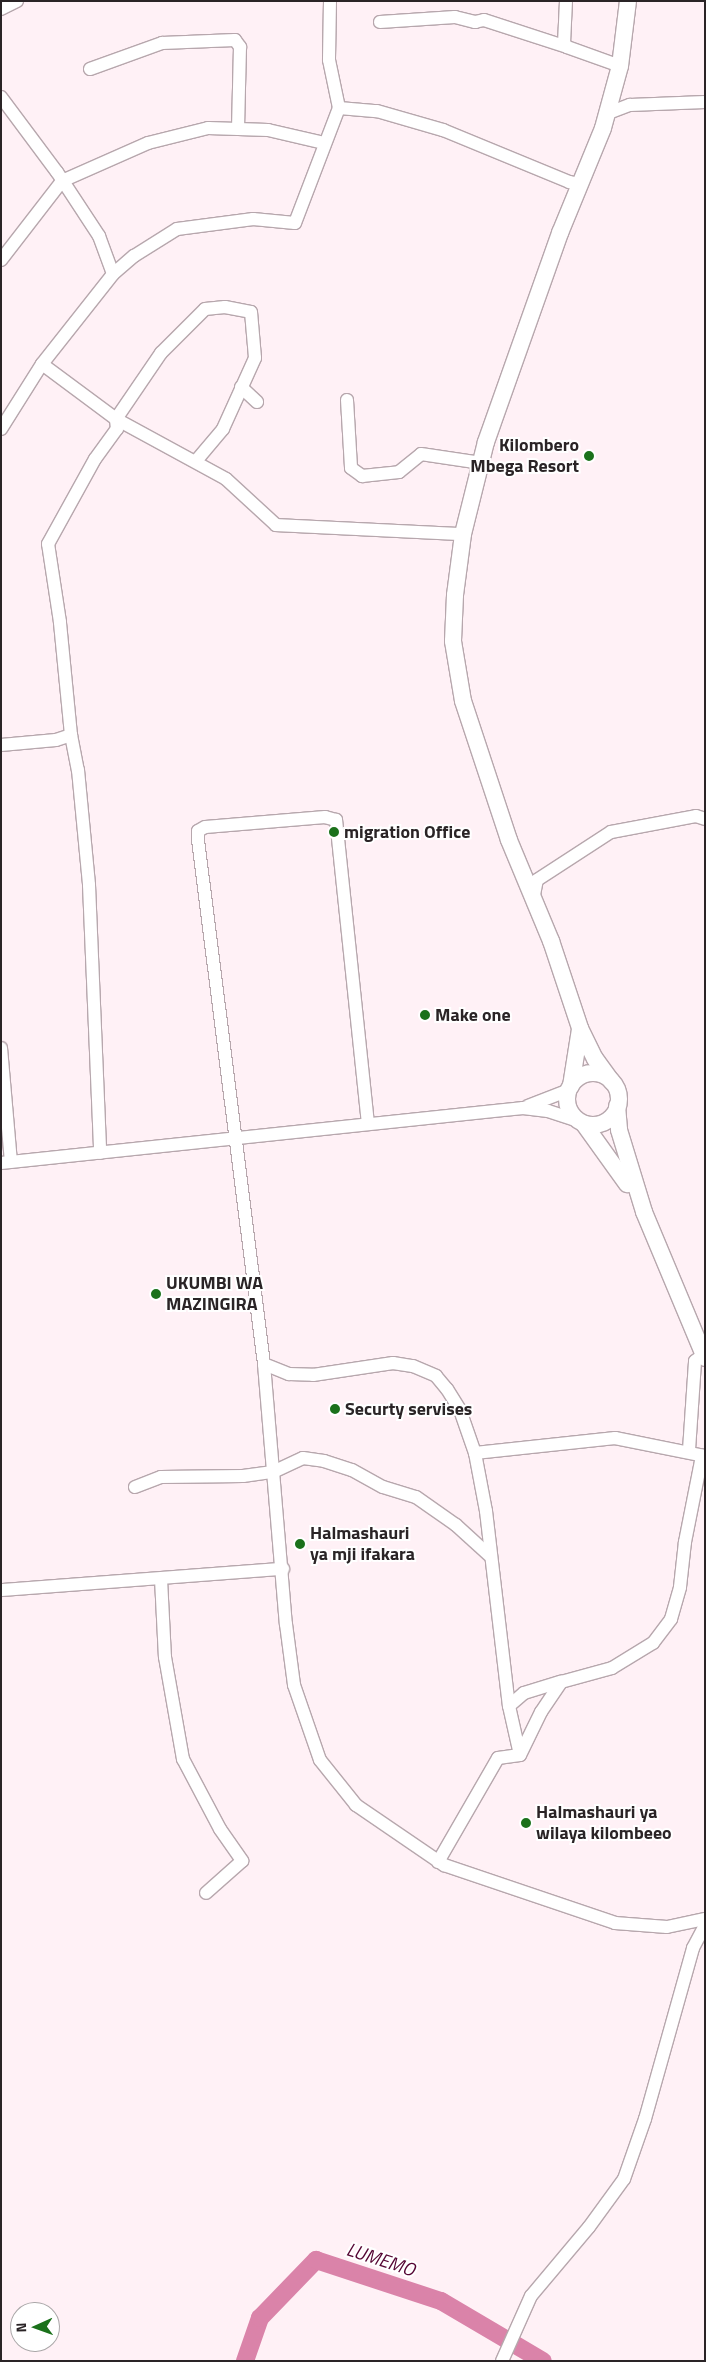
<!DOCTYPE html>
<style>
body{margin:0}
#map{position:relative;width:706px;height:2362px;overflow:hidden;background:#fff1f6;font-family:"Titillium Web",sans-serif}
div>[style]{position:absolute}
[style*='--x']{left:calc(var(--x)*1px);top:calc(var(--y)*1px);width:calc(var(--w)*1px);rotate:calc(var(--a)*1deg)}
.river>*{height:18px;margin:-9px;padding:0 9px;transform-origin:9px;border-radius:9px;background:#da83a9}
.roads{filter:drop-shadow(1px 0 #b7a7ad) drop-shadow(-1px 0 #b7a7ad) drop-shadow(0 1px #b7a7ad) drop-shadow(0 -1px #b7a7ad)}
.minor>*{height:12px;margin:-6px;padding:0 6px;transform-origin:6px;border-radius:6px;background:#fff}
.major>*{height:16px;margin:-8px;padding:0 8px;transform-origin:8px;border-radius:8px;background:#fff}
.major>.ring{margin:-8px;padding:0;box-sizing:content-box;background:none;border:16px solid #fff;border-radius:50%}
.dots>*{width:14px;height:14px;translate:-50% -50%;box-sizing:border-box;border:2px solid #fff;border-radius:50%}
span{translate:-50% -50%;white-space:nowrap;text-align:center;line-height:1.15;-webkit-text-stroke:4px #fff;paint-order:stroke}
.poi-label{font-size:18px;color:#2a2426;font-weight:700}
.right{translate:-100% -50%;text-align:right}
.left{translate:0 -50%;text-align:left}
.water-label{font-size:19px;color:#540432;font-style:italic}
.frame{position:absolute;inset:0;border:2px solid #2a2426;pointer-events:none}
.north{position:absolute;left:10px;top:2302px;width:50px;height:50px;box-sizing:border-box;background:#fff;border:1px solid #aaa7a8;border-radius:50%;rotate:268deg;font-size:14px;font-weight:700;line-height:20px;text-align:center;color:#2a2426}
.north::after{content:'';display:block;margin:auto;width:18px;height:22px;background:#1b711b;clip-path:polygon(50% 0,100% 100%,50% 72%,0 100%)}
</style>
<div id="map">
<div class="river">
<div style="--x:245;--y:2361;--w:46;--a:-70.8"></div>
<div style="--x:260;--y:2318;--w:81;--a:-46"></div>
<div style="--x:316;--y:2260;--w:132;--a:18.2"></div>
<div style="--x:441;--y:2301;--w:118;--a:30.5"></div>
</div>
<div class="roads">
<div class="minor">
<div style="--x:330;--y:1;--w:59;--a:91"></div>
<div style="--x:329;--y:60;--w:49;--a:78.2"></div>
<div style="--x:566;--y:1;--w:42;--a:92.7"></div>
<div style="--x:564;--y:43;--w:5;--a:53"></div>
<div style="--x:567;--y:47;--w:56;--a:19.7"></div>
<div style="--x:1;--y:9;--w:18;--a:-27"></div>
<div style="--x:380;--y:22;--w:75;--a:-3.8"></div>
<div style="--x:455;--y:17;--w:21;--a:14"></div>
<div style="--x:475;--y:22;--w:9;--a:-13"></div>
<div style="--x:484;--y:20;--w:87;--a:18"></div>
<div style="--x:90;--y:69;--w:77;--a:-19.9"></div>
<div style="--x:162;--y:43;--w:73;--a:-2.4"></div>
<div style="--x:235;--y:40;--w:9;--a:54"></div>
<div style="--x:240;--y:47;--w:82;--a:91.4"></div>
<div style="--x:1;--y:97;--w:94;--a:53.3"></div>
<div style="--x:57;--y:172;--w:77;--a:56.7"></div>
<div style="--x:99;--y:236;--w:40;--a:69.8"></div>
<div style="--x:606;--y:114;--w:26;--a:-21"></div>
<div style="--x:630;--y:105;--w:75;--a:-2.3"></div>
<div style="--x:1;--y:260;--w:100;--a:-52.3"></div>
<div style="--x:62;--y:181;--w:94;--a:-23.8"></div>
<div style="--x:148;--y:143;--w:62;--a:-14"></div>
<div style="--x:208;--y:128;--w:60;--a:1.9"></div>
<div style="--x:268;--y:130;--w:57;--a:13.1"></div>
<div style="--x:42;--y:364;--w:92;--a:36.6"></div>
<div style="--x:116;--y:419;--w:80;--a:-55.7"></div>
<div style="--x:161;--y:353;--w:62;--a:-45"></div>
<div style="--x:205;--y:309;--w:20;--a:-6"></div>
<div style="--x:225;--y:307;--w:26;--a:11"></div>
<div style="--x:251;--y:312;--w:46;--a:85"></div>
<div style="--x:255;--y:358;--w:78;--a:114.3"></div>
<div style="--x:223;--y:429;--w:42;--a:130.2"></div>
<div style="--x:241;--y:387;--w:22;--a:43"></div>
<div style="--x:347;--y:400;--w:68;--a:86.6"></div>
<div style="--x:351;--y:468;--w:14;--a:36"></div>
<div style="--x:362;--y:476;--w:37;--a:-6"></div>
<div style="--x:399;--y:472;--w:28;--a:-39"></div>
<div style="--x:421;--y:454;--w:61;--a:8.5"></div>
<div style="--x:1;--y:429;--w:77;--a:-57.8"></div>
<div style="--x:42;--y:364;--w:115;--a:-51.7"></div>
<div style="--x:113;--y:274;--w:28;--a:-41"></div>
<div style="--x:134;--y:256;--w:51;--a:-32.1"></div>
<div style="--x:177;--y:229;--w:77;--a:-7.5"></div>
<div style="--x:253;--y:219;--w:42;--a:5.4"></div>
<div style="--x:295;--y:223;--w:123;--a:-69.1"></div>
<div style="--x:339;--y:108;--w:38;--a:5"></div>
<div style="--x:377;--y:111;--w:69;--a:16.1"></div>
<div style="--x:443;--y:130;--w:136;--a:22.4"></div>
<div style="--x:569;--y:182;--w:10;--a:11"></div>
<div style="--x:71;--y:735;--w:36;--a:79"></div>
<div style="--x:78;--y:770;--w:116;--a:84.5"></div>
<div style="--x:89;--y:885;--w:268;--a:87.6"></div>
<div style="--x:1;--y:745;--w:55;--a:-5.2"></div>
<div style="--x:56;--y:740;--w:16;--a:-18"></div>
<div style="--x:71;--y:735;--w:114;--a:-95.6"></div>
<div style="--x:60;--y:622;--w:79;--a:-98.7"></div>
<div style="--x:48;--y:544;--w:97;--a:-61.1"></div>
<div style="--x:95;--y:459;--w:37;--a:-54"></div>
<div style="--x:117;--y:429;--w:10;--a:-96"></div>
<div style="--x:116;--y:419;--w:125;--a:28.6"></div>
<div style="--x:226;--y:479;--w:68;--a:42.6"></div>
<div style="--x:276;--y:525;--w:187;--a:2.8"></div>
<div style="--x:533;--y:900;--w:20;--a:-79"></div>
<div style="--x:537;--y:880;--w:88;--a:-33"></div>
<div style="--x:611;--y:832;--w:86;--a:-10.7"></div>
<div style="--x:696;--y:816;--w:9;--a:18"></div>
<div style="--x:1;--y:1048;--w:114;--a:85"></div>
<div style="--x:528;--y:1106;--w:44;--a:-21.3"></div>
<div style="--x:368;--y:1124;--w:306;--a:-96"></div>
<div style="--x:336;--y:820;--w:11;--a:-165"></div>
<div style="--x:325;--y:817;--w:120;--a:175.2"></div>
<div style="--x:205;--y:827;--w:8;--a:150"></div>
<div style="--x:198;--y:831;--w:9;--a:90"></div>
<div style="--x:198;--y:840;--w:528;--a:82.82"></div>
<div style="--x:264;--y:1364;--w:261;--a:85.2"></div>
<div style="--x:286;--y:1624;--w:62;--a:82.5"></div>
<div style="--x:294;--y:1685;--w:79;--a:70.9"></div>
<div style="--x:320;--y:1760;--w:58;--a:51.3"></div>
<div style="--x:356;--y:1805;--w:107;--a:34.3"></div>
<div style="--x:444;--y:1865;--w:181;--a:18.7"></div>
<div style="--x:615;--y:1923;--w:52;--a:4.4"></div>
<div style="--x:667;--y:1927;--w:39;--a:-12"></div>
<div style="--x:1;--y:1163;--w:525;--a:-6.01"></div>
<div style="--x:523;--y:1108;--w:25;--a:7"></div>
<div style="--x:548;--y:1111;--w:33;--a:18"></div>
<div style="--x:264;--y:1364;--w:27;--a:22"></div>
<div style="--x:289;--y:1374;--w:24;--a:2"></div>
<div style="--x:313;--y:1375;--w:81;--a:-8.5"></div>
<div style="--x:393;--y:1363;--w:20;--a:9"></div>
<div style="--x:413;--y:1366;--w:25;--a:23"></div>
<div style="--x:436;--y:1376;--w:17;--a:50"></div>
<div style="--x:447;--y:1389;--w:25;--a:58"></div>
<div style="--x:460;--y:1410;--w:46;--a:70.8"></div>
<div style="--x:475;--y:1453;--w:59;--a:79.3"></div>
<div style="--x:486;--y:1511;--w:196;--a:83.3"></div>
<div style="--x:509;--y:1706;--w:50;--a:77.3"></div>
<div style="--x:689;--y:1450;--w:89;--a:-86.1"></div>
<div style="--x:695;--y:1361;--w:10;--a:-37"></div>
<div style="--x:475;--y:1453;--w:141;--a:-6.1"></div>
<div style="--x:615;--y:1438;--w:92;--a:11.3"></div>
<div style="--x:135;--y:1487;--w:28;--a:-21"></div>
<div style="--x:161;--y:1477;--w:82;--a:-0.7"></div>
<div style="--x:243;--y:1476;--w:30;--a:-8"></div>
<div style="--x:273;--y:1472;--w:33;--a:-25"></div>
<div style="--x:303;--y:1458;--w:21;--a:8"></div>
<div style="--x:324;--y:1461;--w:29;--a:18"></div>
<div style="--x:352;--y:1470;--w:35;--a:29"></div>
<div style="--x:383;--y:1487;--w:34;--a:17"></div>
<div style="--x:416;--y:1497;--w:49;--a:35"></div>
<div style="--x:456;--y:1525;--w:45;--a:42.3"></div>
<div style="--x:161;--y:1579;--w:78;--a:87.1"></div>
<div style="--x:165;--y:1657;--w:104;--a:80"></div>
<div style="--x:183;--y:1759;--w:79;--a:62.1"></div>
<div style="--x:220;--y:1829;--w:39;--a:55"></div>
<div style="--x:242;--y:1861;--w:48;--a:138.4"></div>
<div style="--x:1;--y:1590;--w:283;--a:-4.3"></div>
<div style="--x:509;--y:1706;--w:20;--a:-41"></div>
<div style="--x:524;--y:1693;--w:39;--a:-17"></div>
<div style="--x:438;--y:1862;--w:120;--a:-60"></div>
<div style="--x:498;--y:1758;--w:22;--a:-8"></div>
<div style="--x:520;--y:1755;--w:48;--a:-64"></div>
<div style="--x:541;--y:1712;--w:36;--a:-56"></div>
<div style="--x:561;--y:1682;--w:53;--a:-15.4"></div>
<div style="--x:612;--y:1668;--w:48;--a:-31.4"></div>
<div style="--x:653;--y:1643;--w:30;--a:-53"></div>
<div style="--x:671;--y:1619;--w:33;--a:-74"></div>
<div style="--x:680;--y:1587;--w:45;--a:-83.7"></div>
<div style="--x:685;--y:1542;--w:88;--a:-78.8"></div>
<div style="--x:502;--y:2361;--w:71;--a:-66"></div>
<div style="--x:531;--y:2296;--w:90;--a:-50"></div>
<div style="--x:589;--y:2227;--w:59;--a:-53.9"></div>
<div style="--x:624;--y:2179;--w:64;--a:-70.7"></div>
<div style="--x:645;--y:2119;--w:178;--a:-74.3"></div>
<div style="--x:693;--y:1948;--w:26;--a:-62"></div>
</div>
<div class="major">
<div class="ring" style="left:567px;top:1073px;width:36px;height:36px"></div>
<div style="--x:612;--y:1082;--w:29;--a:-126"></div>
<div style="--x:595;--y:1059;--w:34;--a:-116"></div>
<div style="--x:580;--y:1028;--w:92;--a:-108.4"></div>
<div style="--x:551;--y:941;--w:109;--a:-112.6"></div>
<div style="--x:509;--y:840;--w:146;--a:-108.3"></div>
<div style="--x:463;--y:701;--w:61;--a:-99.5"></div>
<div style="--x:453;--y:641;--w:46;--a:-87.5"></div>
<div style="--x:455;--y:595;--w:62;--a:-82.5"></div>
<div style="--x:463;--y:534;--w:95;--a:-76"></div>
<div style="--x:486;--y:442;--w:222;--a:-70.5"></div>
<div style="--x:560;--y:233;--w:113;--a:-67.7"></div>
<div style="--x:603;--y:128;--w:64;--a:-74.7"></div>
<div style="--x:620;--y:66;--w:65;--a:-83"></div>
<div style="--x:571;--y:1086;--w:58;--a:-81"></div>
<div style="--x:617;--y:1106;--w:24;--a:85"></div>
<div style="--x:619;--y:1130;--w:86;--a:73"></div>
<div style="--x:644;--y:1212;--w:158;--a:67.3"></div>
<div style="--x:584;--y:1124;--w:74;--a:54.4"></div>
</div>
</div>
<div class="dots">
<div style="left:589px;top:456px;background:#1b711b"></div>
<div style="left:334px;top:832px;background:#1b711b"></div>
<div style="left:425px;top:1015px;background:#1b711b"></div>
<div style="left:156px;top:1294px;background:#1b711b"></div>
<div style="left:335px;top:1409px;background:#1b711b"></div>
<div style="left:300px;top:1544px;background:#1b711b"></div>
<div style="left:526px;top:1823px;background:#1b711b"></div>
</div>
<div class="poi-label">
<span class="right" style="left:579px;top:456px">Kilombero<br>Mbega Resort</span>
<span class="left" style="left:344px;top:832px">migration Office</span>
<span class="left" style="left:435px;top:1015px">Make one</span>
<span class="left" style="left:166px;top:1294px">UKUMBI WA<br>MAZINGIRA</span>
<span class="left" style="left:345px;top:1409px">Securty servises</span>
<span class="left" style="left:310px;top:1544px">Halmashauri<br>ya mji ifakara</span>
<span class="left" style="left:536px;top:1823px">Halmashauri ya<br>wilaya kilombeeo</span>
</div>
<div class="water-label">
<span style="left:381px;top:2259px;rotate:18deg">LUMEMO</span>
</div>
<div class="frame"></div>
<div class="north">N</div>
</div>
